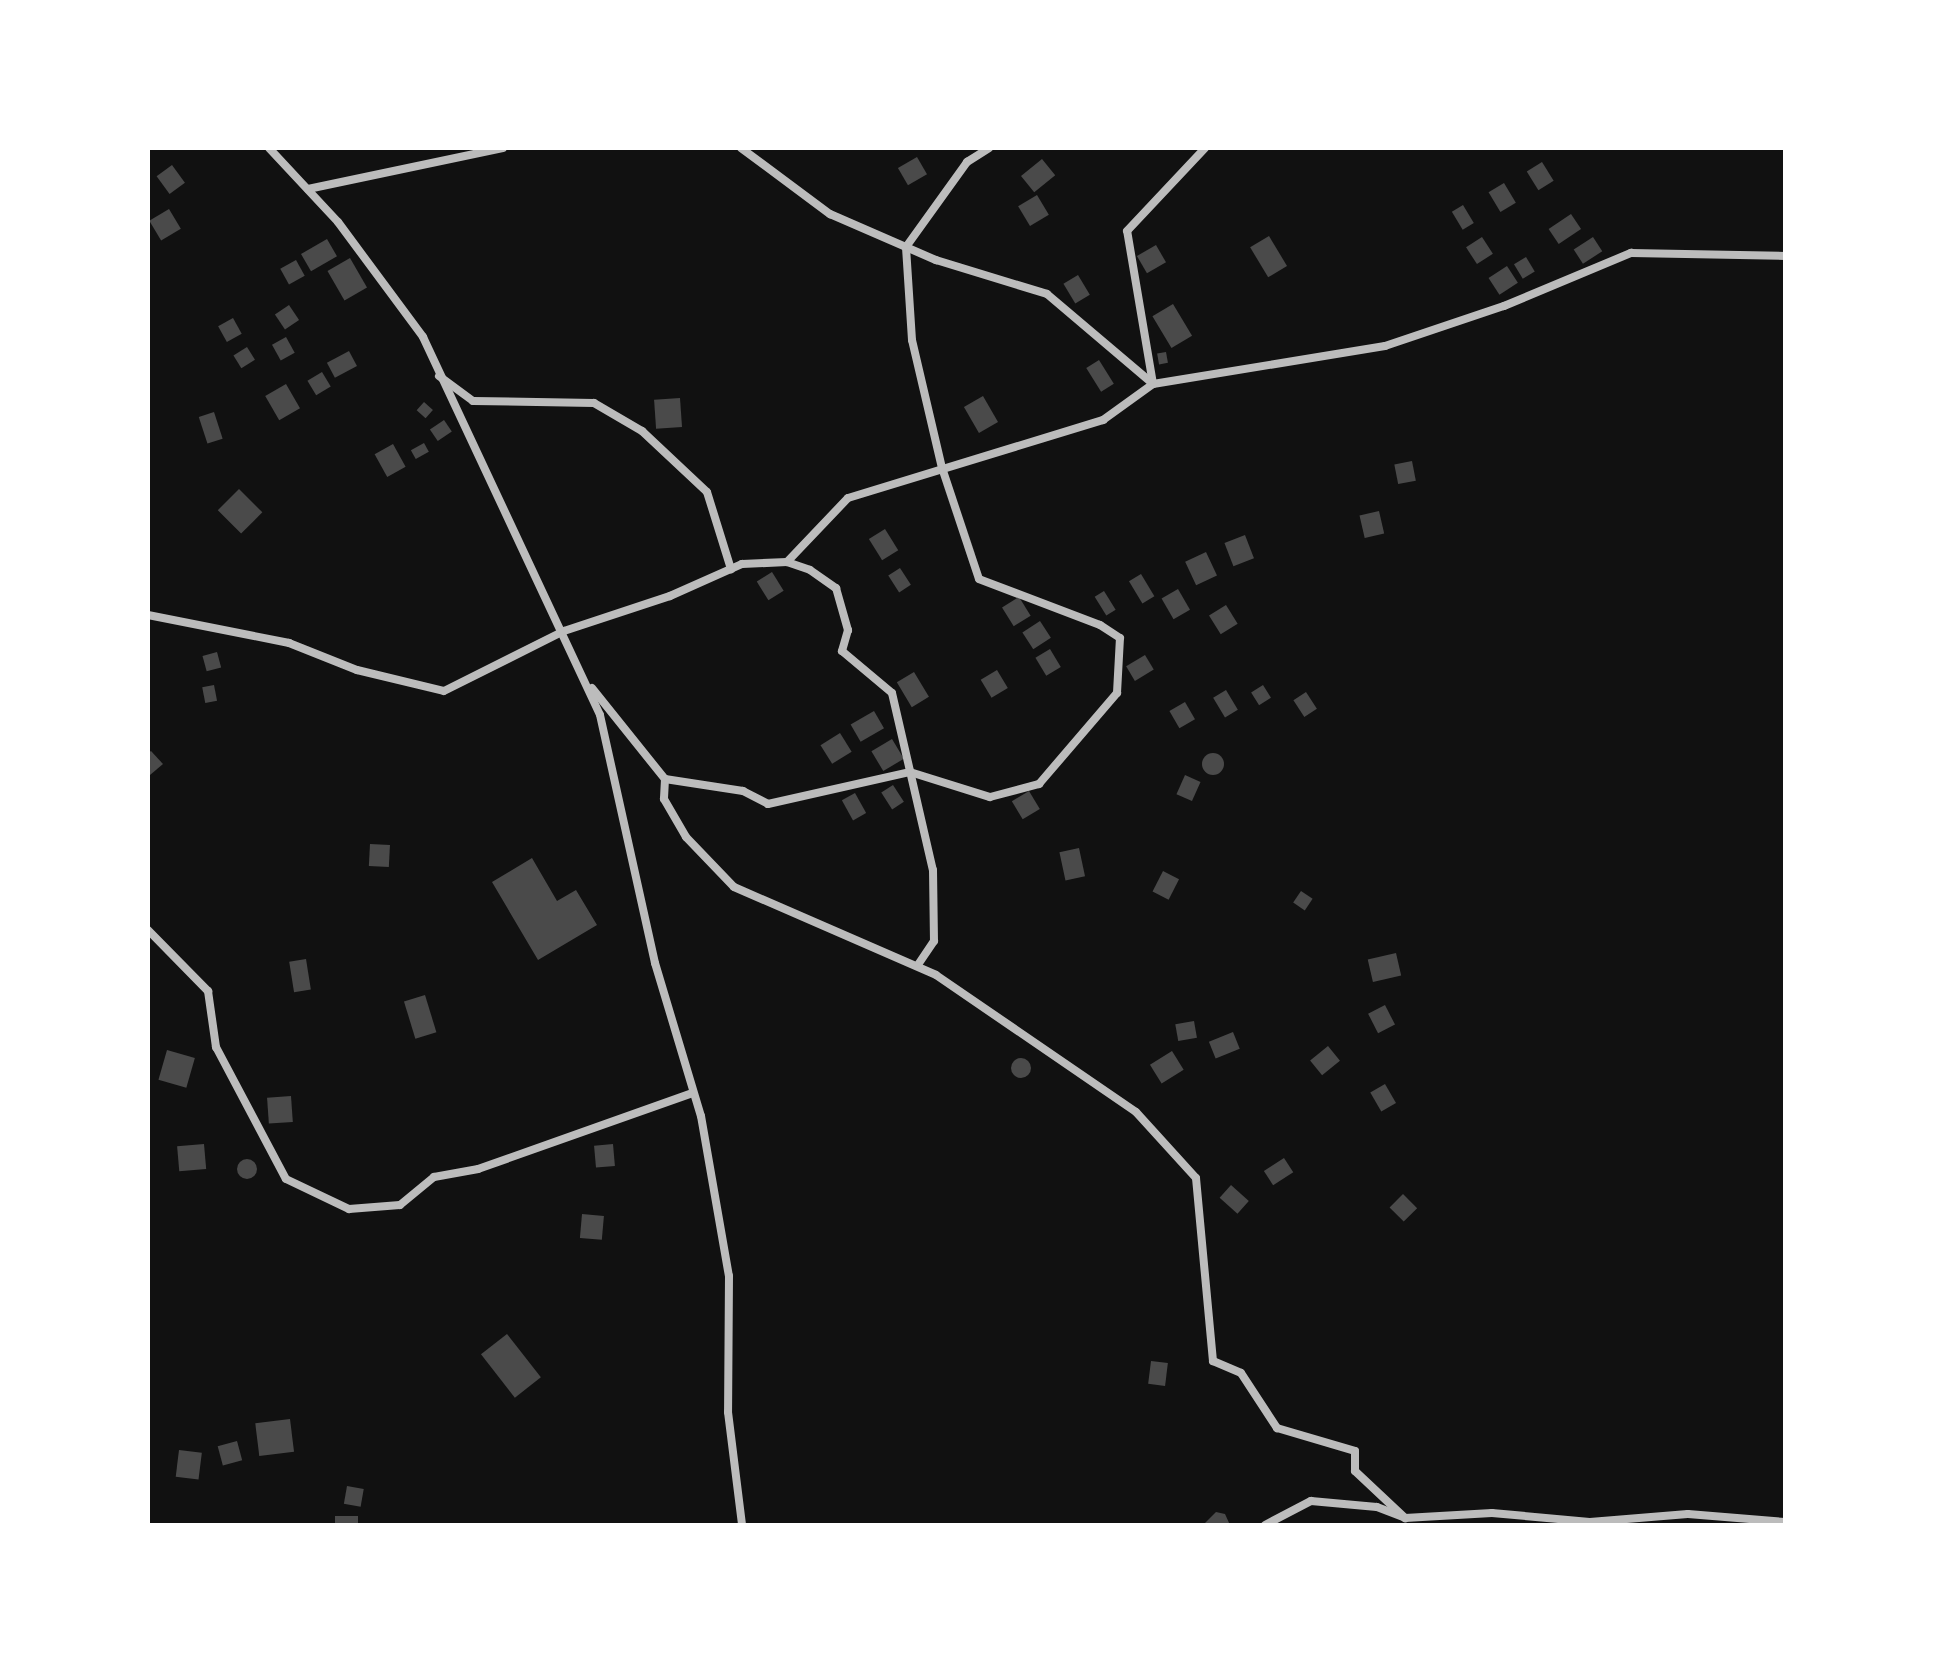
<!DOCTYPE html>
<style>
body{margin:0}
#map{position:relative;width:1933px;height:1673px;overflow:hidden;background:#111;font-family:Roboto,sans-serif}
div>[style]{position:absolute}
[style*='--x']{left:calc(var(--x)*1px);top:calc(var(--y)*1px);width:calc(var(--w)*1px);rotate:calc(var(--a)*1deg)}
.building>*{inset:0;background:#4a4a4a;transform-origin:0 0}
.round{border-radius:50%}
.minor>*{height:8px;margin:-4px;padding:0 4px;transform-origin:4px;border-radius:4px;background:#bcbcbc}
span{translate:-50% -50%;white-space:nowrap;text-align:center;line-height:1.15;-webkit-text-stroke:6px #fff;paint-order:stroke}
.frame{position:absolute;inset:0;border:150px solid #fff;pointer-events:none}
</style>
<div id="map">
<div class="building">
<div style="left:917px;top:157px;width:20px;height:22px;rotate:60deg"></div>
<div style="left:1042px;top:159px;width:21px;height:27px;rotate:51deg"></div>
<div style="left:1542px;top:162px;width:22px;height:18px;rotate:58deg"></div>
<div style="left:172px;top:165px;width:22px;height:19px;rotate:54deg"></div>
<div style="left:1504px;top:183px;width:23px;height:18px;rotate:59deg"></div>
<div style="left:1037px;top:195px;width:23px;height:22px;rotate:59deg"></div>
<div style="left:1463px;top:205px;width:21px;height:13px;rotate:59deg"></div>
<div style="left:169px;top:209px;width:23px;height:23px;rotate:59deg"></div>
<div style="left:1571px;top:214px;width:18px;height:27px;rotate:56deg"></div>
<div style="left:1269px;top:236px;width:35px;height:22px;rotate:59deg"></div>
<div style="left:1482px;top:237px;width:20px;height:19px;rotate:57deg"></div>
<div style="left:1593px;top:237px;width:17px;height:23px;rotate:57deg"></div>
<div style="left:327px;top:239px;width:20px;height:30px;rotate:60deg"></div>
<div style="left:1156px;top:245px;width:20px;height:22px;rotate:60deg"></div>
<div style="left:1526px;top:257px;width:17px;height:14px;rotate:59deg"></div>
<div style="left:350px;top:258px;width:34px;height:26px;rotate:60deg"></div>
<div style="left:296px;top:260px;width:18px;height:18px;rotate:61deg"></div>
<div style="left:1507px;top:266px;width:20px;height:22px;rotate:57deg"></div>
<div style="left:1078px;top:275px;width:23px;height:17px;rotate:59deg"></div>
<div style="left:1173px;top:304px;width:37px;height:24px;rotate:59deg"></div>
<div style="left:289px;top:305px;width:18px;height:17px;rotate:56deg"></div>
<div style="left:233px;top:318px;width:18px;height:17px;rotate:61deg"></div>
<div style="left:286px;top:337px;width:18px;height:16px;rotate:61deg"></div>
<div style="left:247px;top:347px;width:15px;height:16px;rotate:58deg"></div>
<div style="left:349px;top:351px;width:17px;height:25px;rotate:62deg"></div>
<div style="left:1166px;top:352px;width:11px;height:9px;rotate:80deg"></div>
<div style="left:1099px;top:360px;width:28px;height:15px;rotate:58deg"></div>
<div style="left:322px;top:372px;width:17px;height:17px;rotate:59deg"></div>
<div style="left:286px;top:384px;width:28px;height:24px;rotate:60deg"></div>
<div style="left:983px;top:396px;width:30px;height:22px;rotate:60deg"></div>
<div style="left:680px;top:398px;width:29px;height:26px;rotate:86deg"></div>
<div style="left:424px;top:402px;width:12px;height:11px;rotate:42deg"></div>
<div style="left:214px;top:412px;width:28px;height:16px;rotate:72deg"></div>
<div style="left:444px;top:420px;width:14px;height:17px;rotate:56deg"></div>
<div style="left:424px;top:443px;width:10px;height:15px;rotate:61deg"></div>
<div style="left:393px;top:444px;width:26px;height:21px;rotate:61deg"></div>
<div style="left:1412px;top:461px;width:20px;height:18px;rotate:79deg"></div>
<div style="left:239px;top:489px;width:33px;height:30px;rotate:45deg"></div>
<div style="left:1379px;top:511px;width:23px;height:20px;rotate:77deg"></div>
<div style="left:885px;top:529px;width:25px;height:19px;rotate:58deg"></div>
<div style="left:1245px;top:535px;width:25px;height:22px;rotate:69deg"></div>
<div style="left:1206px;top:552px;width:26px;height:23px;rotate:65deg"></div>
<div style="left:900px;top:568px;width:20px;height:14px;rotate:57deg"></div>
<div style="left:772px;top:572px;width:22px;height:18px;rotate:58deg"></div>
<div style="left:1141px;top:574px;width:26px;height:14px;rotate:59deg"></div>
<div style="left:1178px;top:589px;width:24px;height:19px;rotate:60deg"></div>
<div style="left:1104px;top:591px;width:22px;height:11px;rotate:58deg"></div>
<div style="left:1019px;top:597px;width:22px;height:20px;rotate:58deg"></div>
<div style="left:1226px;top:605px;width:22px;height:20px;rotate:58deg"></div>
<div style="left:1040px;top:621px;width:20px;height:21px;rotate:57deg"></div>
<div style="left:1050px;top:649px;width:21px;height:17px;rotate:59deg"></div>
<div style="left:217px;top:652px;width:16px;height:15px;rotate:75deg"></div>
<div style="left:1145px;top:655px;width:17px;height:22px;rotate:59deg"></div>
<div style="left:997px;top:670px;width:21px;height:19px;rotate:59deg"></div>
<div style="left:914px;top:672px;width:29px;height:20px;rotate:59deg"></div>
<div style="left:214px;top:685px;width:16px;height:12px;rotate:79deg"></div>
<div style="left:1263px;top:685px;width:15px;height:14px;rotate:58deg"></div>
<div style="left:1226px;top:690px;width:23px;height:15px;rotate:59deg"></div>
<div style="left:1306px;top:692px;width:20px;height:15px;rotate:57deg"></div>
<div style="left:1185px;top:702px;width:20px;height:18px;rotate:60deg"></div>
<div style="left:874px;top:711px;width:20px;height:27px;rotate:60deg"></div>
<div style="left:840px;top:733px;width:22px;height:23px;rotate:58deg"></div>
<div style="left:892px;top:739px;width:23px;height:24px;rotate:59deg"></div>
<div style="clip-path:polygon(151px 751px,163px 764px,150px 775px,148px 753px)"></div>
<div class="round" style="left:1202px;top:753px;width:22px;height:22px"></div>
<div style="left:1185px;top:775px;width:17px;height:21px;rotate:24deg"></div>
<div style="left:893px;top:785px;width:20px;height:14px;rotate:57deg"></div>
<div style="left:1029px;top:791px;width:21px;height:20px;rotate:59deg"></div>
<div style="left:855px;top:793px;width:23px;height:15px;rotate:61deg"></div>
<div style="left:370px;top:844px;width:20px;height:22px;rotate:3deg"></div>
<div style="left:1079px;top:848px;width:29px;height:20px;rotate:78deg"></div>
<div style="clip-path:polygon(532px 858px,557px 901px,576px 890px,597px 925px,538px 960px,492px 882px)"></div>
<div style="left:1163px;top:871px;width:18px;height:23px;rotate:27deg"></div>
<div style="left:1301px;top:891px;width:14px;height:14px;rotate:34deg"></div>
<div style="left:1396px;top:953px;width:23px;height:29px;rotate:77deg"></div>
<div style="left:306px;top:959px;width:31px;height:17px;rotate:81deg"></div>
<div style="left:425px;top:995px;width:39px;height:22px;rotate:73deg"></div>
<div style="left:1385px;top:1005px;width:22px;height:19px;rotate:63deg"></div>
<div style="left:1194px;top:1021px;width:17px;height:19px;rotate:80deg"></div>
<div style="left:1233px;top:1032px;width:18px;height:26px;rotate:68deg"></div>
<div style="left:1328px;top:1046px;width:19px;height:23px;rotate:51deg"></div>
<div style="left:167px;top:1050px;width:29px;height:31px;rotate:16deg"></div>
<div style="left:1172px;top:1051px;width:22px;height:26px;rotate:58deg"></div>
<div class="round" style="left:1011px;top:1058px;width:20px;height:20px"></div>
<div style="left:1385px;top:1084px;width:22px;height:17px;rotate:60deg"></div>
<div style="left:291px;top:1096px;width:26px;height:24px;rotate:86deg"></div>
<div style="left:204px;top:1144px;width:25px;height:27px;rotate:85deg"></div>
<div style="left:613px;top:1144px;width:22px;height:19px;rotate:85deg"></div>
<div style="left:1284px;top:1158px;width:17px;height:24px;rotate:57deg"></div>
<div class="round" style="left:237px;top:1159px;width:20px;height:20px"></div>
<div style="left:1231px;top:1185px;width:24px;height:17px;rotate:42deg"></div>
<div style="left:1403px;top:1194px;width:20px;height:19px;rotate:45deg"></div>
<div style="left:582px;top:1214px;width:22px;height:24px;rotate:5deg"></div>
<div style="left:507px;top:1334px;width:55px;height:33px;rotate:52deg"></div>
<div style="left:1151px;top:1361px;width:17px;height:23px;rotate:7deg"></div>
<div style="left:290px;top:1419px;width:33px;height:35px;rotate:83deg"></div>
<div style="left:237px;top:1441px;width:20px;height:20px;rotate:75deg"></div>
<div style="left:179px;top:1450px;width:23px;height:27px;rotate:7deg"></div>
<div style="left:347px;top:1486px;width:17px;height:18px;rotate:10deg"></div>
<div style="clip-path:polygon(1216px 1512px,1225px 1514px,1230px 1525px,1203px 1525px)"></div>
<div style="left:335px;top:1516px;width:23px;height:9px"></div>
</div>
<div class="minor">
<div style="--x:269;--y:148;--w:101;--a:47"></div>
<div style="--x:338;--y:222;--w:143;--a:53.5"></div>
<div style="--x:423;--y:337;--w:417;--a:64.9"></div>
<div style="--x:600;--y:715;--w:254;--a:77.5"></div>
<div style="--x:655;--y:963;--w:160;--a:73.3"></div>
<div style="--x:701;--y:1116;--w:162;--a:80.1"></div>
<div style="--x:729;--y:1276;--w:136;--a:90.4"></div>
<div style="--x:728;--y:1412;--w:114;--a:82.9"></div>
<div style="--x:741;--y:148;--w:111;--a:36.6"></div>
<div style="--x:830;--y:214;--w:116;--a:23.5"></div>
<div style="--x:936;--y:260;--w:116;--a:17"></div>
<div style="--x:1047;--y:294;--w:139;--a:40.3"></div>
<div style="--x:1153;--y:384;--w:235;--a:-9.3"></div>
<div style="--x:1385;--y:346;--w:126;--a:-18.6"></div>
<div style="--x:1504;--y:306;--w:138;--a:-22.7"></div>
<div style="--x:1631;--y:253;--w:154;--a:1.1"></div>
<div style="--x:308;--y:189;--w:199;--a:-11.9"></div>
<div style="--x:439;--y:376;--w:42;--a:36.3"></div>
<div style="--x:473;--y:401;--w:121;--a:0.9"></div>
<div style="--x:594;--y:403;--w:56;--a:30.3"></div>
<div style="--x:642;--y:431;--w:89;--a:43.2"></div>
<div style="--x:707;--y:492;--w:81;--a:72.7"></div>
<div style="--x:787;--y:562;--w:24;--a:19"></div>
<div style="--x:810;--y:570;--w:32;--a:35"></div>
<div style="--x:836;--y:588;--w:44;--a:74.1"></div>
<div style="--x:848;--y:630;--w:22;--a:106"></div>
<div style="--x:842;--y:651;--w:65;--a:40"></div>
<div style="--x:892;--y:693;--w:182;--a:77"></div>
<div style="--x:933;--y:870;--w:71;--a:89.2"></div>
<div style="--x:934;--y:941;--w:30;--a:124"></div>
<div style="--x:148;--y:615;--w:144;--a:11.2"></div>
<div style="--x:289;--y:643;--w:73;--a:21.7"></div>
<div style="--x:357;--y:670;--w:89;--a:13.6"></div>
<div style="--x:444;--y:691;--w:134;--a:-26.6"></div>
<div style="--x:564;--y:631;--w:112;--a:-18.3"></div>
<div style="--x:670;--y:596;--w:79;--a:-24"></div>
<div style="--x:742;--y:564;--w:45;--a:-2.5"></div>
<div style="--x:787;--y:562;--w:88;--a:-46.4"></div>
<div style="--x:848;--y:498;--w:267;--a:-17"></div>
<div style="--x:1103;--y:420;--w:62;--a:-35.8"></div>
<div style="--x:1153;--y:384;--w:155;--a:-99.6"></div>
<div style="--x:1127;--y:231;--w:114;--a:-46.8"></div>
<div style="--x:592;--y:688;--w:117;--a:51.3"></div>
<div style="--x:665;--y:779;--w:20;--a:93"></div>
<div style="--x:664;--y:799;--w:44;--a:59.9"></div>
<div style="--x:686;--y:837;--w:69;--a:46.2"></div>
<div style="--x:734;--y:887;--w:220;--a:23.5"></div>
<div style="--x:936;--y:975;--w:242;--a:34.4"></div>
<div style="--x:1136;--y:1112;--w:89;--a:47.7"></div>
<div style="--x:1196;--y:1178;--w:184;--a:84.7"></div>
<div style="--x:1213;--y:1361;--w:30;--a:23"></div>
<div style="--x:1241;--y:1373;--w:66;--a:56.8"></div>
<div style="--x:1277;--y:1428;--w:81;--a:16.4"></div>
<div style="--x:1355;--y:1451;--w:20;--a:90"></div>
<div style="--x:1355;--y:1471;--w:69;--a:43.2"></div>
<div style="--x:665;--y:779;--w:79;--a:8.7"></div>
<div style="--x:743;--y:791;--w:28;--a:27"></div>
<div style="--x:768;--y:804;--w:146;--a:-12.7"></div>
<div style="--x:910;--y:772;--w:84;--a:17.4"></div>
<div style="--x:990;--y:797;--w:51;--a:-14.9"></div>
<div style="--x:1039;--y:784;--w:120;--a:-49.4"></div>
<div style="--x:1117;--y:693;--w:55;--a:-86.9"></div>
<div style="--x:1120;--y:638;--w:24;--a:-147"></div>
<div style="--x:1100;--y:625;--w:129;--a:-159.2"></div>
<div style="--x:979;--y:579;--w:117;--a:-108.4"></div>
<div style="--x:942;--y:468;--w:131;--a:-103.2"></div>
<div style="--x:912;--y:340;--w:93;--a:-93.7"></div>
<div style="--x:906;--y:247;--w:105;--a:-54.3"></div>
<div style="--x:967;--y:162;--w:26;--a:-32"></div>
<div style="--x:148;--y:930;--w:86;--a:45.5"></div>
<div style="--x:208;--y:991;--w:57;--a:81.9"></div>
<div style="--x:216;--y:1047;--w:149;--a:62.1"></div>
<div style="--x:286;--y:1179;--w:70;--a:25.5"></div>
<div style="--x:349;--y:1209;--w:51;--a:-4.5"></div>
<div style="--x:400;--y:1205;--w:44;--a:-39.5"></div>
<div style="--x:434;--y:1177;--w:45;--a:-10.3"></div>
<div style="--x:478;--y:1169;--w:228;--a:-19.5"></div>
<div style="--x:1265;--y:1525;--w:52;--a:-27.6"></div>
<div style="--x:1311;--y:1501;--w:66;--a:5.2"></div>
<div style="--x:1377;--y:1507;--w:30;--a:21"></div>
<div style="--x:1405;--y:1518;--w:87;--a:-3.3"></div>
<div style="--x:1492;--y:1513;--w:98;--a:5.2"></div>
<div style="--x:1590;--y:1522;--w:98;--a:-4.7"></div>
<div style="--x:1688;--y:1514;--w:97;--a:4.7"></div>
</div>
<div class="frame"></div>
</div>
